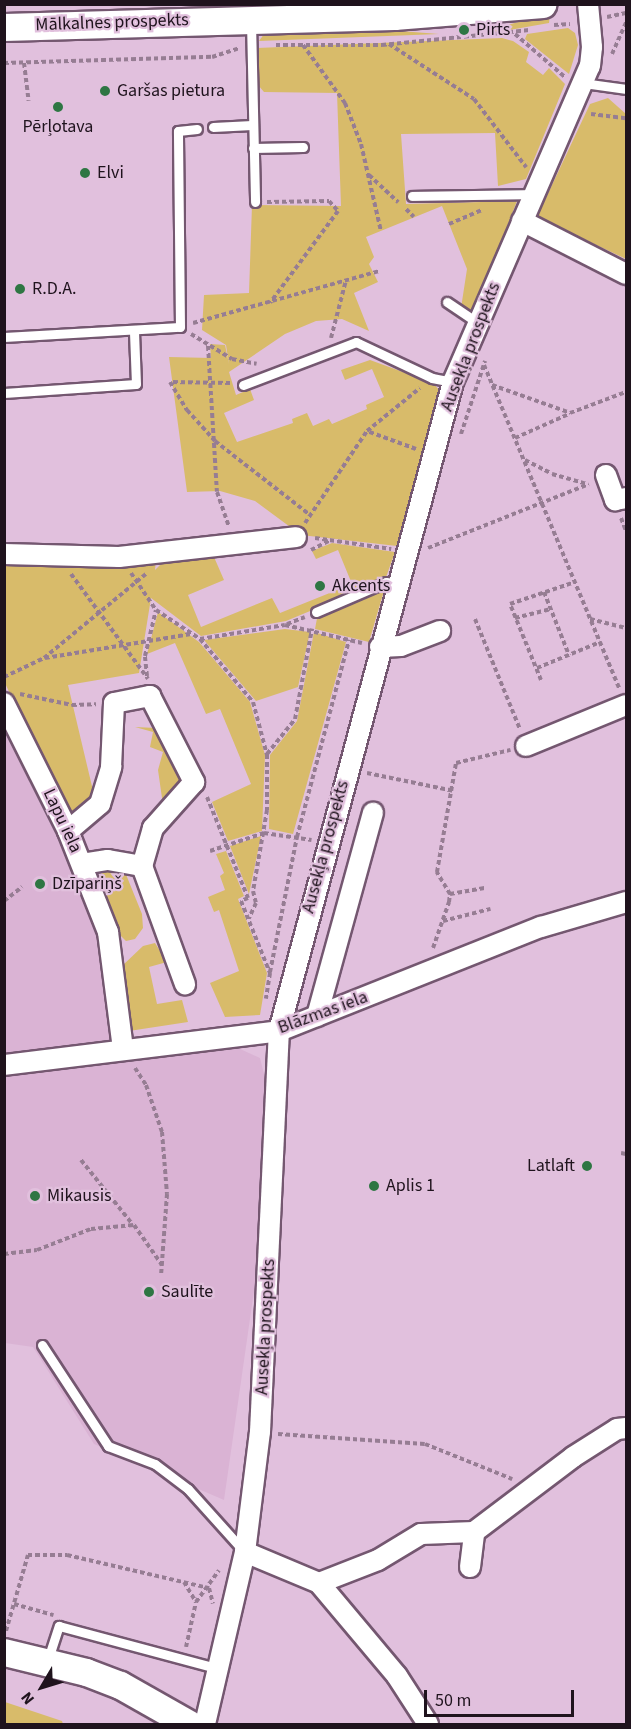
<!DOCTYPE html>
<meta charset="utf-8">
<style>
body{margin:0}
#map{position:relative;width:631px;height:1729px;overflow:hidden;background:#e1c0dd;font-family:"Source Sans 3",sans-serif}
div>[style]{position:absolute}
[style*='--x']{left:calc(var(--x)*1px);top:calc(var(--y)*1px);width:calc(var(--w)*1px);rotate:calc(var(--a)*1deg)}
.built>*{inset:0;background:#dab3d4}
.green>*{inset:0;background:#d8bb6a}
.path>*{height:4px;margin-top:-2px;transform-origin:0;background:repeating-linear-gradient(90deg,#967d93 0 4.5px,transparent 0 7.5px)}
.roads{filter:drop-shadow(2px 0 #745770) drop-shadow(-2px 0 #745770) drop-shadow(0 2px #745770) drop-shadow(0 -2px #745770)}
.service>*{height:9px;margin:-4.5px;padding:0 4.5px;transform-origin:4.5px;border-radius:4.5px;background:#fff}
.minor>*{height:20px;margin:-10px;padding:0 10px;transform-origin:10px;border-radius:10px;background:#fff}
.secondary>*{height:27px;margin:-13.5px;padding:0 13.5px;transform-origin:13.5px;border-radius:13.5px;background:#fff}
.dots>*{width:16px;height:16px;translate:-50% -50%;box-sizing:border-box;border:3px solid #e1c0dd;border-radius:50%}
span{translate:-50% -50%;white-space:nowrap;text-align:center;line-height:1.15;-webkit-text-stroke:4.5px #e1c0dd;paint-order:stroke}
.street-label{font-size:18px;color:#1f131d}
.poi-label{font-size:18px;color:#1f131d}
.left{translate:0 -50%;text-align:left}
.right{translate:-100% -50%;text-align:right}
.frame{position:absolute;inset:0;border:6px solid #1f131d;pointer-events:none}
.north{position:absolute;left:12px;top:1657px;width:60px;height:60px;-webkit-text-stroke:4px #e1c0dd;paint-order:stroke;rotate:232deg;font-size:16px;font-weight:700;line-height:24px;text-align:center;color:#1f131d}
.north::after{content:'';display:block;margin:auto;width:21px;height:27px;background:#1f131d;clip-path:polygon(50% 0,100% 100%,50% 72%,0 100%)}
.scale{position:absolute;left:424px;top:1690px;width:150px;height:27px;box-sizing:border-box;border:3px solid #1f131d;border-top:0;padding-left:8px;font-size:18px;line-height:21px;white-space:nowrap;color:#1f131d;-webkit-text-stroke:4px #e1c0dd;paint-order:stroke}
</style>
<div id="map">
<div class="built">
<div style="clip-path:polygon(4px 732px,56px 832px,97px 936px,114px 1042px,5px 1057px)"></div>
<div style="clip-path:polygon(238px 1048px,260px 1058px,265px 1078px,257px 1270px,224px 1500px,94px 1444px,33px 1347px,5px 1343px,4px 1077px)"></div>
</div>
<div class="green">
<div style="clip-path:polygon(550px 14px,549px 23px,493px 33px,492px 29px)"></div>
<div style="clip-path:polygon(337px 27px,400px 31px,439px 34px,259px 41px,267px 30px)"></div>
<div style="clip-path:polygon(568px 28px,575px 33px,578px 45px,569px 74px,525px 39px,527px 34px)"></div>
<div style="clip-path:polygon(502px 38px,513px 41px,529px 52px,526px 62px,543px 75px,549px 68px,565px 84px,526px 179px,498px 186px,495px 133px,401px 134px,406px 204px,517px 201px,472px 316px,461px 308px,467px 269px,442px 206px,366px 237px,374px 257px,369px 264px,378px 282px,354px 293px,369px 331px,342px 319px,316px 321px,285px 334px,229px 372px,236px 395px,250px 389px,254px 400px,224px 413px,237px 442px,293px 423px,292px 419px,307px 413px,313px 426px,329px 419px,332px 424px,367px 409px,366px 405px,384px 397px,372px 369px,345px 380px,341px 370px,370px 360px,433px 383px,440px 391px,397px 546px,301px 535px,255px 501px,220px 491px,187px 492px,169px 357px,211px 358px,210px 344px,225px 345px,229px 364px,226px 345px,202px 330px,204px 295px,249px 293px,252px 205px,341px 206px,337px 93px,264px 92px,258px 85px,257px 48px)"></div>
<div style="clip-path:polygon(608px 98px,626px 114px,626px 259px,537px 217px,590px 104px)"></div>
<div style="clip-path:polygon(332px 543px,395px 552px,385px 580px,286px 621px,201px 636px,151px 598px,139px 673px,68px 685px,95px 799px,70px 824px,5px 683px,4px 564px,156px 560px,155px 570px,163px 562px,214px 557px,224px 580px,188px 595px,201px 627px,272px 598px,280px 613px,352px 584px,338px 550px,316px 559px,312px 551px)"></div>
<div style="clip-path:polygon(386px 584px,369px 642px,315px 629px,318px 613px)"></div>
<div style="clip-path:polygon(158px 612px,199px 642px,250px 702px,265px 755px,262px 831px,228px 841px,212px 802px,251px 784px,220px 709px,206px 714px,175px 643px,147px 654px)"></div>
<div style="clip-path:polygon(285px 629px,310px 632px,298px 687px,256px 701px,204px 640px)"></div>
<div style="clip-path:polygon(314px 632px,346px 642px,293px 834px,269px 829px,270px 755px,297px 721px)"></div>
<div style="clip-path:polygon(135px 727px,156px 728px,180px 772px,182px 785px,163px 805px,158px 770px,163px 752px,150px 747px,153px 732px)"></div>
<div style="clip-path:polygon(261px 836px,249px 894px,230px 846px)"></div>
<div style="clip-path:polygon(226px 851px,244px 896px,238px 899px,267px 973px,260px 1015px,225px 1017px,210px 983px,239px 971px,219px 910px,214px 912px,208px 897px,225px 890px,220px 876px,224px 873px,216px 854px)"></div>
<div style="clip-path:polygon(106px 868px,125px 872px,142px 914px,143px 928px,135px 939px,126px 941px,115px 930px,112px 909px,98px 878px)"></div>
<div style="clip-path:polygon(155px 943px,167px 962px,149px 967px,157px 1004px,182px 1000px,188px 1022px,129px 1031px,122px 966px,143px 946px)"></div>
<div style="clip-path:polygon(5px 1702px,62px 1721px,63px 1724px,5px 1724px)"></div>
</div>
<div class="path">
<div style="--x:607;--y:17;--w:19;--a:-12"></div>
<div style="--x:554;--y:25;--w:16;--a:-4"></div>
<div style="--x:515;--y:34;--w:67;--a:40.8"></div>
<div style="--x:389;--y:44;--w:101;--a:32.9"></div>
<div style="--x:474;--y:99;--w:86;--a:52.6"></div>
<div style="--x:276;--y:45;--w:106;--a:0"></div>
<div style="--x:382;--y:45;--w:148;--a:-5.8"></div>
<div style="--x:303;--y:45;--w:72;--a:54.1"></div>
<div style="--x:345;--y:103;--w:44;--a:68.7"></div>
<div style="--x:361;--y:144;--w:89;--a:77.1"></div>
<div style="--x:612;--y:54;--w:35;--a:-66"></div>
<div style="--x:4;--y:63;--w:208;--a:-1.7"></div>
<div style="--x:212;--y:57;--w:28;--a:-18"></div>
<div style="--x:24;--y:63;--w:38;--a:83"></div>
<div style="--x:591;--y:114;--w:35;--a:7"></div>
<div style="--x:369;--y:175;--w:40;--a:43"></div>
<div style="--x:267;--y:202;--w:62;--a:-0.9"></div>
<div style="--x:329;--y:201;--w:13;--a:48"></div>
<div style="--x:338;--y:211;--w:114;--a:126.5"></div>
<div style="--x:406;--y:209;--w:11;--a:45"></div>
<div style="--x:449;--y:224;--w:36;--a:-23"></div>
<div style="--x:193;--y:323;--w:193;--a:-15.6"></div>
<div style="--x:191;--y:334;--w:48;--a:31.4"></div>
<div style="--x:232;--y:359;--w:25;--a:11"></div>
<div style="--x:331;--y:338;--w:60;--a:-75.5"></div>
<div style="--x:208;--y:346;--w:146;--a:86.5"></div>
<div style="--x:217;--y:492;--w:36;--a:71"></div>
<div style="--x:484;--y:365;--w:350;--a:67.3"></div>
<div style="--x:230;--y:383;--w:60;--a:-179"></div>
<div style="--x:170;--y:382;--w:33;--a:59"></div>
<div style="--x:187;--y:410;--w:42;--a:47.9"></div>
<div style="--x:215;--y:441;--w:120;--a:37.9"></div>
<div style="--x:492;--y:385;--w:83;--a:19.7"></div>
<div style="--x:570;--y:413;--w:60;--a:-20.6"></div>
<div style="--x:461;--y:434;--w:77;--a:-71.8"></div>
<div style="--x:515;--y:438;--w:59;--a:-24"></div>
<div style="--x:416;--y:449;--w:52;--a:-159.8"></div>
<div style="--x:367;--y:431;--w:68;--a:-39.1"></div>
<div style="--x:525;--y:460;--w:30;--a:27"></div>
<div style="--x:552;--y:474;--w:36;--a:16"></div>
<div style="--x:621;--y:518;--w:14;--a:69"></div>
<div style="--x:305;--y:523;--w:111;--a:-56"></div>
<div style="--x:315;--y:538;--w:77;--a:8.2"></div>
<div style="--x:428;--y:548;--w:173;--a:-21.7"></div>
<div style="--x:311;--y:550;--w:22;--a:-27"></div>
<div style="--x:131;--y:573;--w:45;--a:56"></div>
<div style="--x:156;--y:610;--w:53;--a:33.4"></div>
<div style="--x:200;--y:639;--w:82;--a:49.9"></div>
<div style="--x:253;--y:702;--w:55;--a:75.2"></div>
<div style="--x:267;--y:755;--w:55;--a:90"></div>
<div style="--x:267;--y:810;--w:82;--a:99.8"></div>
<div style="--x:253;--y:891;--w:12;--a:76"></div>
<div style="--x:256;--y:903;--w:17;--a:115"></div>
<div style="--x:71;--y:574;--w:130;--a:53.7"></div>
<div style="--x:544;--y:592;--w:68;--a:68.4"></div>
<div style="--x:515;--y:618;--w:36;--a:-14"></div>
<div style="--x:475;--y:619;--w:119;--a:67.8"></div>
<div style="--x:590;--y:619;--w:37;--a:14"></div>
<div style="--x:287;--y:624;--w:19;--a:-21"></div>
<div style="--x:200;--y:639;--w:86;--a:-9.4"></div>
<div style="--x:285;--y:625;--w:79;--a:13.2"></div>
<div style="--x:45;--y:658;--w:148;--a:-9.3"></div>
<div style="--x:537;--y:668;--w:68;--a:-22.4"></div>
<div style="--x:147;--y:676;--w:20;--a:-96"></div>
<div style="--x:145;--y:656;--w:47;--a:-76.6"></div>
<div style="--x:4;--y:677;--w:44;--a:-25.4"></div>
<div style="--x:44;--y:658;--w:132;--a:-39.5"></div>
<div style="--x:541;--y:680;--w:82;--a:-112.2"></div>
<div style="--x:510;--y:604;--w:69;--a:-18.7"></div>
<div style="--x:20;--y:694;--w:53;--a:11.9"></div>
<div style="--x:72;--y:705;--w:24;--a:-2"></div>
<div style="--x:267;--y:754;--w:45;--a:-51.3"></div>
<div style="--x:295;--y:719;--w:92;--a:-79.3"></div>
<div style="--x:367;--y:773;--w:89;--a:11.7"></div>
<div style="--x:207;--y:797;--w:109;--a:67.9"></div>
<div style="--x:248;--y:898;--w:8;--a:157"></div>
<div style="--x:241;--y:901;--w:78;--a:68.1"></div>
<div style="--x:270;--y:973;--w:26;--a:99"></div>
<div style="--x:210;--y:851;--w:57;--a:-18.4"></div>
<div style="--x:264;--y:833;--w:48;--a:8.5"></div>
<div style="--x:450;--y:894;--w:35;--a:-10"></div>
<div style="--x:4;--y:901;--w:23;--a:-38"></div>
<div style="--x:443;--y:921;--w:49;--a:-14.3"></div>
<div style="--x:433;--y:948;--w:49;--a:-70.8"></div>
<div style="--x:449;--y:902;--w:8;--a:-83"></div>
<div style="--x:450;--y:894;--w:26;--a:-121"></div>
<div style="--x:437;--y:872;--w:111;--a:-80.1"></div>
<div style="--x:456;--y:763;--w:56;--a:-13.5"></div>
<div style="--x:270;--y:972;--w:138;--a:-78.7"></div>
<div style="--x:297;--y:837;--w:204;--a:-75.2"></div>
<div style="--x:135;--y:1068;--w:20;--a:57"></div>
<div style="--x:146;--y:1085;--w:50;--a:71.2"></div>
<div style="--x:162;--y:1132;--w:62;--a:85.4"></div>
<div style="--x:167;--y:1194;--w:81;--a:94.2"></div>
<div style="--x:621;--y:1153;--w:5;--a:11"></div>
<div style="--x:81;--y:1160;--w:83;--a:51.3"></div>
<div style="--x:4;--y:1254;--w:33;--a:-7"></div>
<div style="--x:37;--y:1250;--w:58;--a:-21.3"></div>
<div style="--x:91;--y:1229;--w:43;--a:-5.3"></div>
<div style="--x:134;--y:1225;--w:49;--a:55"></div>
<div style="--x:278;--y:1434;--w:147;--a:3.9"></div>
<div style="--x:425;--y:1444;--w:94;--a:21.9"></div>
<div style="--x:184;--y:1582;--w:23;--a:59"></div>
<div style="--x:14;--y:1604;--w:41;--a:15.8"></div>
<div style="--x:6;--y:1631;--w:79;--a:-73.9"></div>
<div style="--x:28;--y:1555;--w:39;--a:0"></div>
<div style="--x:67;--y:1555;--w:146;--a:13.1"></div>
<div style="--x:209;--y:1588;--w:16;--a:76"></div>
<div style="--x:186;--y:1647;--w:46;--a:-77.5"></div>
<div style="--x:196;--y:1602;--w:39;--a:-54"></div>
</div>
<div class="roads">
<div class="service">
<div style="--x:251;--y:22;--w:180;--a:88.7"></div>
<div style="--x:583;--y:83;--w:43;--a:7.9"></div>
<div style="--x:213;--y:127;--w:39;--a:-3"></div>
<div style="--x:253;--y:148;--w:50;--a:-1.1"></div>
<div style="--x:412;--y:196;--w:123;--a:-0.9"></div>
<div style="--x:447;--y:302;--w:37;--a:34"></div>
<div style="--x:4;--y:337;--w:176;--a:-3.3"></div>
<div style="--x:180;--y:327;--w:196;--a:-90.6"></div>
<div style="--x:178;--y:131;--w:19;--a:-6"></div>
<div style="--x:243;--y:385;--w:121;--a:-20.8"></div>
<div style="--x:356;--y:342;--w:84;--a:25.3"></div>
<div style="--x:432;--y:378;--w:21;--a:11"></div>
<div style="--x:4;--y:393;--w:132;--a:-3.9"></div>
<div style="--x:136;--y:384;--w:52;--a:-92.2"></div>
<div style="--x:316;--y:612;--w:76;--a:-23.2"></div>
<div style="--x:386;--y:582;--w:13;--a:9"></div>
<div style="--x:42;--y:1345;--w:121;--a:56.8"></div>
<div style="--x:108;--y:1446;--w:50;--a:21"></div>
<div style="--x:155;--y:1464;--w:41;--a:37.1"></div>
<div style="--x:188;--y:1489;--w:82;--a:48"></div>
<div style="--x:48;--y:1659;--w:35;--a:-72"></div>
<div style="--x:59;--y:1626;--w:166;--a:15"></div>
</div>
<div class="minor">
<div style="--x:522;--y:221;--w:117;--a:27"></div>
<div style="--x:606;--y:475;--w:27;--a:70"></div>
<div style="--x:615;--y:500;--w:11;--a:-10"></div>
<div style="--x:4;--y:554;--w:115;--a:1.5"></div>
<div style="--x:119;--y:557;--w:178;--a:-6.4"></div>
<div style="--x:380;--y:647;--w:21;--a:-3"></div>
<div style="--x:401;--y:646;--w:42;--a:-21"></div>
<div style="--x:4;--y:703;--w:143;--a:63.4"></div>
<div style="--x:68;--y:831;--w:109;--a:68.4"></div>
<div style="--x:108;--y:932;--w:118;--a:82.7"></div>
<div style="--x:526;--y:746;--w:108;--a:-22.3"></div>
<div style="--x:68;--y:831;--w:42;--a:-40.2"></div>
<div style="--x:100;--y:804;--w:39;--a:-73"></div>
<div style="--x:111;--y:767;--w:64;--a:-87.3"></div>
<div style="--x:114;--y:703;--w:37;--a:-11"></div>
<div style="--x:150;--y:696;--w:97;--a:62.9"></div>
<div style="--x:194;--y:782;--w:62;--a:131.7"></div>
<div style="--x:153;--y:828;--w:40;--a:106"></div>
<div style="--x:82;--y:864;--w:26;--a:-9"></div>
<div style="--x:108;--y:860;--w:35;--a:10"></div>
<div style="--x:142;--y:866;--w:126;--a:70"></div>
<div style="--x:317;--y:1016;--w:211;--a:-74.6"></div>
<div style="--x:4;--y:1065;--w:277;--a:-7"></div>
<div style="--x:279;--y:1031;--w:282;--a:-21.7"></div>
<div style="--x:541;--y:927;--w:89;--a:-16.4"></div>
<div style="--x:245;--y:1552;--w:80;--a:22.7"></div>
<div style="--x:319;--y:1583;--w:121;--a:50"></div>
<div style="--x:397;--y:1676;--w:57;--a:57.1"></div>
<div style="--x:470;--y:1567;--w:35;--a:-83"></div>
<div style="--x:474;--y:1532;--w:124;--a:-37.1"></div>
<div style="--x:573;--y:1457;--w:52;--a:-32.5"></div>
<div style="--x:617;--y:1429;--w:9;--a:-6"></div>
<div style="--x:319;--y:1583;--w:63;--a:-21.3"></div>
<div style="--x:378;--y:1560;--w:50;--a:-31.2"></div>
<div style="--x:421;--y:1534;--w:53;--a:-2.2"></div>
<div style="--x:205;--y:1724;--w:177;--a:-76.9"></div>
<div style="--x:245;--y:1552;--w:121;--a:-82.9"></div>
<div style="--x:260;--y:1432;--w:401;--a:-87.3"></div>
<div style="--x:279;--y:1031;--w:672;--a:-74.99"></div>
<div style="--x:453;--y:382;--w:344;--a:-66.6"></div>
<div style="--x:590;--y:66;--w:19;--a:-84"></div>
<div style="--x:592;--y:47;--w:43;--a:-95.3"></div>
</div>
<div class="secondary">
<div style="--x:4;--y:27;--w:390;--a:-1.6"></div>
<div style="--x:394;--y:16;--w:149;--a:-4.6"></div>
<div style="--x:4;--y:1652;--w:84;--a:13.7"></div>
<div style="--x:86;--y:1672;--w:36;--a:21"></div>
<div style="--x:120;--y:1685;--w:79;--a:29.5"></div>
</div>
</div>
<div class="dots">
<div style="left:464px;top:30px;background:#2e7643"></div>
<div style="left:105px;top:91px;background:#2e7643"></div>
<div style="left:58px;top:107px;background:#2e7643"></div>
<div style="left:85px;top:173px;background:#2e7643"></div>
<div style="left:20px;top:289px;background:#2e7643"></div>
<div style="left:320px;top:586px;background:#2e7643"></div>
<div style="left:40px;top:884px;background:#2e7643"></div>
<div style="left:587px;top:1166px;background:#2e7643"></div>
<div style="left:374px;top:1186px;background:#2e7643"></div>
<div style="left:35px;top:1196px;background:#2e7643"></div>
<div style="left:149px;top:1292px;background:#2e7643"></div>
</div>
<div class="street-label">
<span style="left:112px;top:23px;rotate:-2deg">Mālkalnes prospekts</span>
<span style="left:471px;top:347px;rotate:-69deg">Ausekļa prospekts</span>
<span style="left:62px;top:821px;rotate:65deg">Lapu iela</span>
<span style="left:326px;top:847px;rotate:-75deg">Ausekļa prospekts</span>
<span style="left:323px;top:1013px;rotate:-20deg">Blāzmas iela</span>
<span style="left:266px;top:1327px;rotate:-87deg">Ausekļa prospekts</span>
</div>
<div class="poi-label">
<span class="left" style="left:476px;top:30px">Pirts</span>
<span class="left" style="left:117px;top:91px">Garšas pietura</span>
<span style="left:58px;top:127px">Pērļotava</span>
<span class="left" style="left:97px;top:173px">Elvi</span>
<span class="left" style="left:32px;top:289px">R.D.A.</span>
<span class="left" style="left:332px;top:586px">Akcents</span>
<span class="left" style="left:52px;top:884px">Dzīpariņš</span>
<span class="right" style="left:575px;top:1166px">Latlaft</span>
<span class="left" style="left:386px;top:1186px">Aplis 1</span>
<span class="left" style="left:47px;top:1196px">Mikausis</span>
<span class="left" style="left:161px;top:1292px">Saulīte</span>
</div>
<div class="frame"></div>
<div class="north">N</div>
<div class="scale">50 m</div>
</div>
